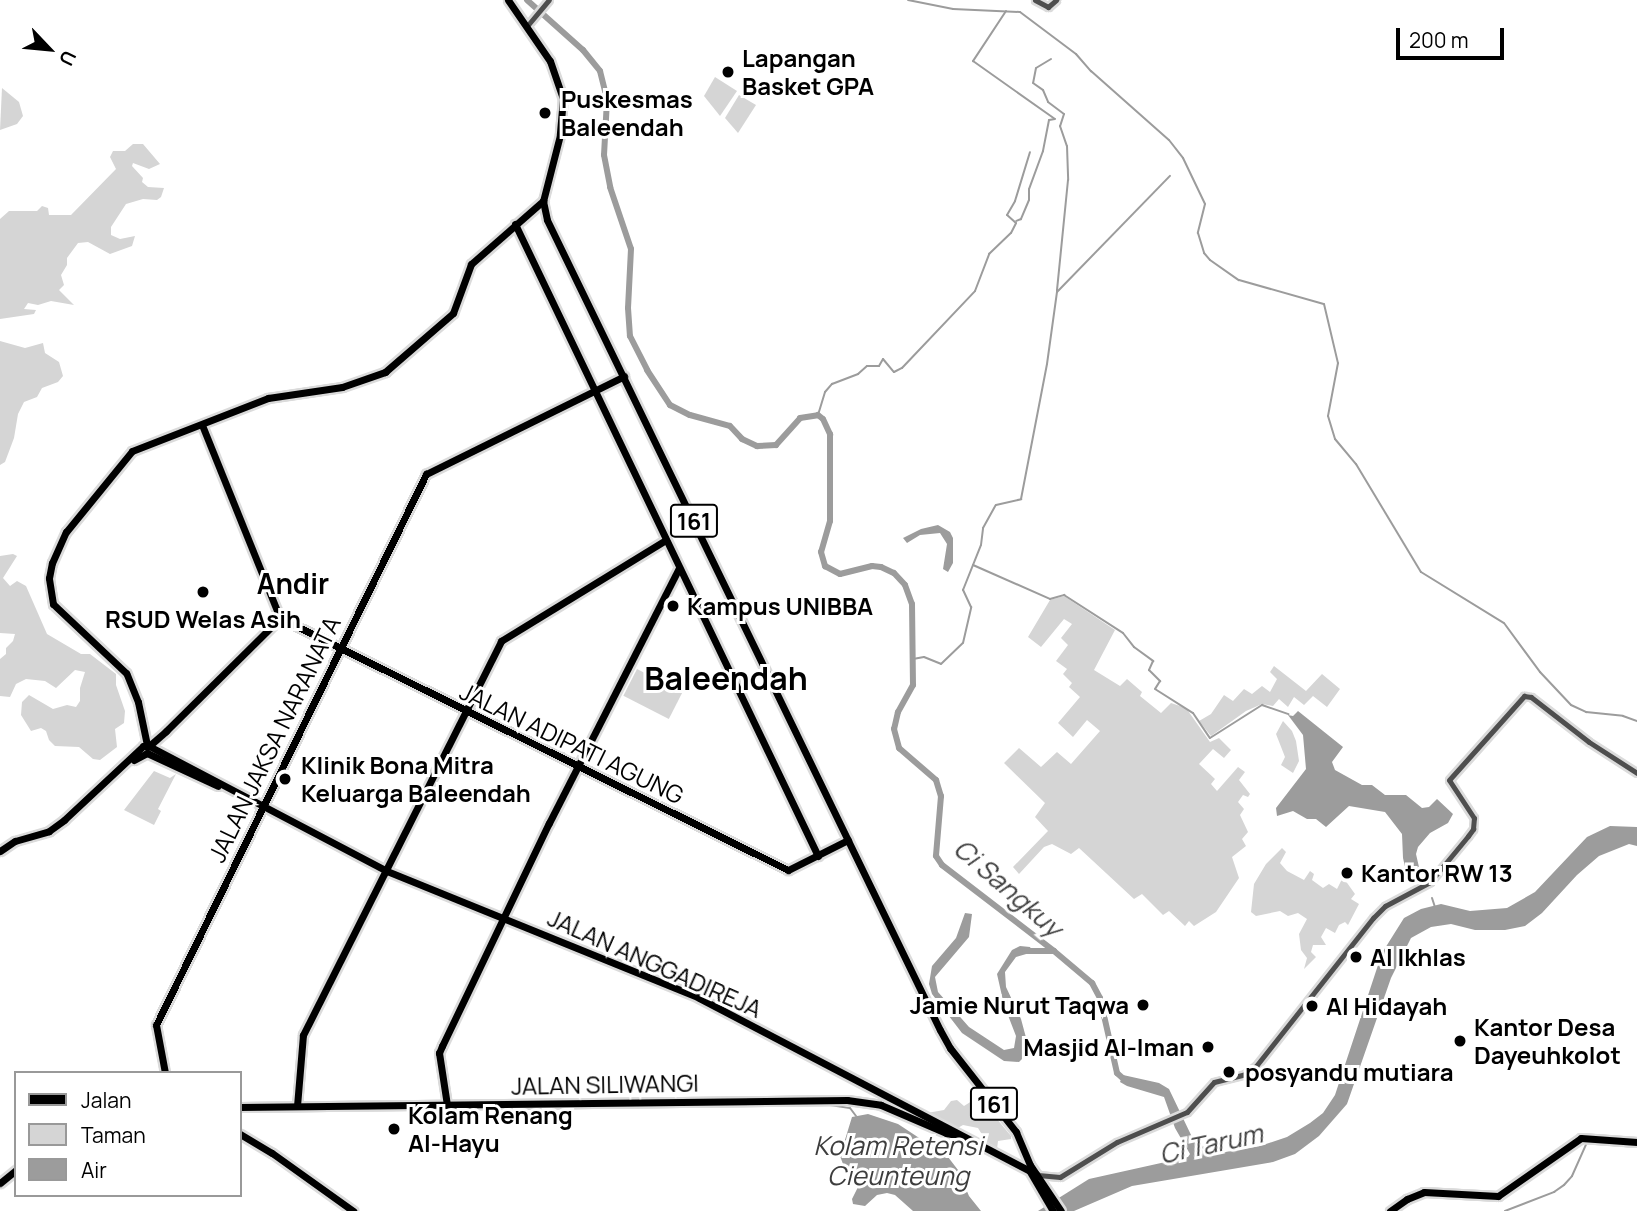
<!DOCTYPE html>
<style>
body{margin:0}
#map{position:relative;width:1637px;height:1211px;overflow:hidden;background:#fff;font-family:Manrope,sans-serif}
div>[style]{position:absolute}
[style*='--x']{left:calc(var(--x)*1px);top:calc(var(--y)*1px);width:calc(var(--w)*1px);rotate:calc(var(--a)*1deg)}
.green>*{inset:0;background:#d5d5d5;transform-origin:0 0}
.water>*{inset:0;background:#9c9c9c}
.stream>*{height:2px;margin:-1px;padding:0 1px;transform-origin:1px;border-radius:1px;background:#9c9c9c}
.river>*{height:6px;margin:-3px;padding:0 3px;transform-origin:3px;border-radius:3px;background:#9c9c9c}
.roads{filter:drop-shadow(2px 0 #dbdbdb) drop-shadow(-2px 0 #dbdbdb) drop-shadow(0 2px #dbdbdb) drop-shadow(0 -2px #dbdbdb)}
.minor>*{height:5px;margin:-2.5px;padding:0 2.5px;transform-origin:2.5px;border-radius:2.5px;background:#4e4e4e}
.major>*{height:7px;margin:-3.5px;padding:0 3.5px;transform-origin:3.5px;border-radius:3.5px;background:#000}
.dots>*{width:19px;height:19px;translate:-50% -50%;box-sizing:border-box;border:4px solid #fff;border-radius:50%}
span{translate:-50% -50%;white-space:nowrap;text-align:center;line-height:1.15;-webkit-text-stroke:6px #fff;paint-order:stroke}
.shield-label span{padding:2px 5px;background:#fff;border:2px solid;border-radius:5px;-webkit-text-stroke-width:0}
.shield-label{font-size:23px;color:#000;font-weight:700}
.poi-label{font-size:24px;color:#000;font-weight:700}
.left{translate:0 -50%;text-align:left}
.right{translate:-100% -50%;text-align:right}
.street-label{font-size:24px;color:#000}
.water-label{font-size:26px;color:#3d3d3d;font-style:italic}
.quarter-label{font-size:28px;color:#000;font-weight:700}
.district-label{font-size:32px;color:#000;font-weight:700}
.legend{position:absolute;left:14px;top:1071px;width:228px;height:126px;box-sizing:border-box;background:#fff;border:2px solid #999;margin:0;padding:9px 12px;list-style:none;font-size:21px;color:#000}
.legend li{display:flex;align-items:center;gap:14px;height:35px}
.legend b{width:35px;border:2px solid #999}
.north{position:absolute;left:14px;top:14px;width:70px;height:70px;-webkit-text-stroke:5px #fff;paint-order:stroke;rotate:116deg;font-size:19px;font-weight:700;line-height:28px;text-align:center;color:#000}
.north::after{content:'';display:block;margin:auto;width:24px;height:32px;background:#000;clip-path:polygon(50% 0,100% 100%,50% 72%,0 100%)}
.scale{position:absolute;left:1396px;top:28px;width:108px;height:32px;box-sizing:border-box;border:4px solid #000;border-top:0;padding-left:9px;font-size:21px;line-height:24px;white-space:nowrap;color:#000;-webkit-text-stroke:5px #fff;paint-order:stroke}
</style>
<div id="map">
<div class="green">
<div style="clip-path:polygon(715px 77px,737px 91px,720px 116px,704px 96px)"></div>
<div style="clip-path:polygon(2px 88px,19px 102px,23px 116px,17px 124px,0 130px)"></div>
<div style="clip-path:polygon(739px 95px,756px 105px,738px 133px,725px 118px)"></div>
<div style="clip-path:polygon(133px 144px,143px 144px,160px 164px,149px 169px,133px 163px,132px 166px,143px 178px,142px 182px,148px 187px,164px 188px,161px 197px,157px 200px,143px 199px,126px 204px,111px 227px,111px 235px,120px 239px,135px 236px,132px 246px,110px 254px,88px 242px,78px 243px,67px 258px,67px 265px,61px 275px,64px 285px,59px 290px,74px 305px,51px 301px,38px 305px,28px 303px,24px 309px,36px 310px,34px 314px,0 319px,0 219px,9px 211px,37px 211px,42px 206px,48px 208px,49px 215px,71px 215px,116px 169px,110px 157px,113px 151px,125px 151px)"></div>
<div style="clip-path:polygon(0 341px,25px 348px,43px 343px,45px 353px,59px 362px,63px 376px,58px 382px,42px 388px,37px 397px,24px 402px,18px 414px,14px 438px,5px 462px,0 465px)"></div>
<div style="clip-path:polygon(13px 554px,17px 556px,3px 578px,10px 586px,17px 581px,26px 586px,47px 634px,81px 654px,90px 654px,116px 674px,116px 685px,125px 711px,124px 723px,115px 729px,117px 747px,100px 760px,93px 759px,79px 747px,55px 746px,49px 740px,46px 731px,41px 728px,31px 731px,21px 715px,22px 702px,29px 695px,53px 709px,67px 705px,76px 707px,80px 701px,80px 688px,85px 672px,75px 670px,56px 688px,45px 681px,26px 679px,16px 684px,10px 697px,0 696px,0 659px,6px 654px,6px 648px,13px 641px,15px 634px,0 633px,0 556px)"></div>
<div style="clip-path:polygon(1064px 596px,1115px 630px,1094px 670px,1120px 686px,1127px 679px,1142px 692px,1140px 696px,1161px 713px,1171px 703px,1186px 708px,1210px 742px,1219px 738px,1231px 750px,1224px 758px,1213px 749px,1199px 764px,1215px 779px,1211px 784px,1217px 791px,1238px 767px,1245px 772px,1239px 780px,1250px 794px,1248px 797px,1243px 795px,1238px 802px,1244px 809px,1240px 815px,1248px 832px,1242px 839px,1246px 846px,1232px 857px,1239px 878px,1216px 912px,1194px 926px,1189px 921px,1185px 926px,1169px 911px,1163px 915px,1142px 894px,1134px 899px,1079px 848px,1071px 854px,1052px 844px,1044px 847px,1019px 874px,1013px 867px,1048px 831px,1035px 817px,1045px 803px,1004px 763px,1019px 748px,1041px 767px,1057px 752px,1071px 764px,1100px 731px,1087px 720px,1073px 737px,1058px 723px,1080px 697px,1069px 687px,1072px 683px,1063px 674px,1067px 669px,1056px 661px,1068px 645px,1061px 638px,1072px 624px,1064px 619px,1041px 647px,1028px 637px,1050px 600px)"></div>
<div style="clip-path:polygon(1274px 666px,1306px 691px,1322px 674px,1340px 689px,1327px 707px,1313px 696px,1304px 705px,1294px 697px,1288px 707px,1279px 699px,1273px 706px,1262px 704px,1246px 711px,1211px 736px,1199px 721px,1211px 714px,1224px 695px,1233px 701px,1244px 689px,1252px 694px,1262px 686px,1270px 692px,1277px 679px,1270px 672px)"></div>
<div style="left:637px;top:669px;width:51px;height:30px;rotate:27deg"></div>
<div style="clip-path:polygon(1283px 721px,1292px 731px,1296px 741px,1299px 761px,1293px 773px,1281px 765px,1285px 757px,1276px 734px)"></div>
<div style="clip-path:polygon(154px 771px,170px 778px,176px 774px,158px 809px,161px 811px,154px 825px,124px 810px)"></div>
<div style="clip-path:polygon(1282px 848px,1286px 852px,1280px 863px,1287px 871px,1304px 880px,1310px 871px,1314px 874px,1312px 880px,1323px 888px,1329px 884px,1337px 889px,1342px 879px,1345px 880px,1355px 894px,1351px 899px,1359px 904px,1348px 925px,1345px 922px,1339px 925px,1335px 933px,1326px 928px,1321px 937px,1326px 945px,1313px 945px,1311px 952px,1316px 957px,1304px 969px,1307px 958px,1301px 950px,1299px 934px,1307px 919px,1298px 913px,1288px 916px,1280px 911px,1256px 916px,1251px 912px,1254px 884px,1266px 864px)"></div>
<div style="clip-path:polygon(983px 1094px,992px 1113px,1011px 1136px,1011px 1139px,998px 1141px,997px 1149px,986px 1141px,978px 1128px,963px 1125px,956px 1129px,927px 1113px,944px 1110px,951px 1101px,957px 1100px,964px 1106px)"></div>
</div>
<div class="water">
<div style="clip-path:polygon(938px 525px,950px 532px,953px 538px,953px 563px,948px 572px,943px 569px,947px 544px,940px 533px,920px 535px,907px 543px,903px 538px,921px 529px)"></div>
<div style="clip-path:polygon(1298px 711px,1343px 747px,1332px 762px,1335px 770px,1362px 785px,1372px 785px,1385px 795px,1406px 795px,1422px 808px,1429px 807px,1437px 799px,1453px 814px,1448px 823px,1430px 833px,1418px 847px,1416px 854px,1421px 876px,1417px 882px,1411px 884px,1408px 880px,1403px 858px,1402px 834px,1385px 812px,1349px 806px,1326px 827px,1316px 819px,1307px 819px,1293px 811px,1277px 816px,1276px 808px,1306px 769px,1303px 735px,1288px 715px,1293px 716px)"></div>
<div style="clip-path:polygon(1610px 826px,1637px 827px,1637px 846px,1629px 844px,1599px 856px,1577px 875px,1542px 913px,1525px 926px,1505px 930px,1475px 930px,1451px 924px,1431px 927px,1411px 938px,1391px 978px,1347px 1104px,1319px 1136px,1295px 1154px,1273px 1162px,1132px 1186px,1074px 1211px,1038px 1211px,1089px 1179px,1188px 1157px,1190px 1154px,1175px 1128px,1164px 1097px,1127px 1086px,1120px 1082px,1123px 1075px,1159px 1083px,1169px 1089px,1192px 1137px,1214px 1154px,1260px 1146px,1287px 1137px,1310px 1123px,1323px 1113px,1335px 1095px,1382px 953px,1404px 918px,1421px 909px,1441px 904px,1470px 911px,1507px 908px,1535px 892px,1587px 837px)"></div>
<div style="clip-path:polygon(965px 913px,972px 914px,969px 937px,935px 977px,938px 992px,969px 1027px,1004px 1050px,1014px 1048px,1016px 1036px,1004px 1005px,997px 974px,1012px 950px,1020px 946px,1030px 947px,1033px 952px,1016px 957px,1005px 972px,1006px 987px,1021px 1019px,1028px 1045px,1027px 1054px,1019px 1062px,1004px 1061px,962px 1033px,932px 994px,929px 984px,932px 966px,956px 938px)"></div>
<div style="clip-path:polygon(868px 1114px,898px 1124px,948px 1157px,958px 1170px,969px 1196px,981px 1211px,913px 1211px,895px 1195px,887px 1193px,877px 1195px,865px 1206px,853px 1204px,852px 1199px,859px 1185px,865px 1183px,868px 1174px,862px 1169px,854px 1170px,843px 1164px,840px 1156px,852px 1117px)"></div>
</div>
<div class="stream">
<div style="--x:908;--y:0;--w:46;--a:11.3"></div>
<div style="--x:953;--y:9;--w:67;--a:2.6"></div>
<div style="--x:1020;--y:12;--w:70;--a:36.9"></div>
<div style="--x:1076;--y:54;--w:23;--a:49"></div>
<div style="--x:1091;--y:71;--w:104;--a:41.5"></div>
<div style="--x:1169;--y:140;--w:23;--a:52"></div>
<div style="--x:1183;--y:158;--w:51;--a:64.4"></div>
<div style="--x:1205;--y:204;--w:30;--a:104"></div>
<div style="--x:1198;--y:233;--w:21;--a:73"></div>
<div style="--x:1204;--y:253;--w:9;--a:49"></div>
<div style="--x:1210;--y:260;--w:35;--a:35"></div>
<div style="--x:1239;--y:280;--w:88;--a:15.8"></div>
<div style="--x:1324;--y:304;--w:61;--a:76.7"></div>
<div style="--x:1338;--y:363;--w:54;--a:100.7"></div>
<div style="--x:1328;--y:416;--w:24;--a:73"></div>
<div style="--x:1335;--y:439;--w:33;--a:50"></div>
<div style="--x:1356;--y:464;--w:126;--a:59"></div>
<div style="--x:1421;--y:572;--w:97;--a:31.6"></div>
<div style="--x:1504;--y:623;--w:61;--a:53.7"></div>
<div style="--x:1540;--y:672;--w:45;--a:46.8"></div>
<div style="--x:1571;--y:705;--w:17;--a:25"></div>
<div style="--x:1586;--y:712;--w:37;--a:6"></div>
<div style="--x:1623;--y:716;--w:15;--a:20"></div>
<div style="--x:1006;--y:11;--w:60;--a:123.4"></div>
<div style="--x:973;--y:61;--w:100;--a:35.3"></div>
<div style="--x:1055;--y:119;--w:6;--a:171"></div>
<div style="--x:1049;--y:120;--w:32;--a:101"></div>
<div style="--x:1043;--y:151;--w:40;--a:110.2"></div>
<div style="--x:1029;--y:189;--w:11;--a:90"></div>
<div style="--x:1029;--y:200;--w:21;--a:113"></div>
<div style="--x:1021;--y:219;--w:5;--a:158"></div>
<div style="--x:1051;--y:59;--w:17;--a:149"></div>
<div style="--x:1036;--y:68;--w:15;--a:101"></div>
<div style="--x:1033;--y:83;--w:12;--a:35"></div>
<div style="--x:1043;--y:90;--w:13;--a:67"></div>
<div style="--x:1048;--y:102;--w:20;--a:37"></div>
<div style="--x:1064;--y:114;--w:13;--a:108"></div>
<div style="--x:1060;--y:126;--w:21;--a:71"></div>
<div style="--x:1067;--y:146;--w:34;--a:88"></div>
<div style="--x:1068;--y:180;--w:111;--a:95.7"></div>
<div style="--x:818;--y:415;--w:24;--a:-73"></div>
<div style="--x:825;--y:392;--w:11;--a:-49"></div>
<div style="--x:832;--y:384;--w:28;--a:-21"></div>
<div style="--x:858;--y:374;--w:12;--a:-42"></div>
<div style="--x:867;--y:366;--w:12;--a:0"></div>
<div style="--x:879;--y:366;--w:8;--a:-60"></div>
<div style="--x:883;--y:359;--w:17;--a:50"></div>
<div style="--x:894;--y:372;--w:9;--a:-27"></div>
<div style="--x:902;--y:368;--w:106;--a:-46.5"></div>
<div style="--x:975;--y:291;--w:40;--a:-69"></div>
<div style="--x:989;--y:254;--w:30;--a:-44"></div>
<div style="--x:1011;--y:233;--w:11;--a:-63"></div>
<div style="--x:1016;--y:223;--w:12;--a:-138"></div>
<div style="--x:1007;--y:215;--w:16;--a:-60"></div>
<div style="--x:1015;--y:201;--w:51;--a:-73"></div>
<div style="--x:973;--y:565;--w:84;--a:23.8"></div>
<div style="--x:1050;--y:599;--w:15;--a:-16"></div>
<div style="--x:1064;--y:595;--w:70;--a:32.8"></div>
<div style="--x:1123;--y:633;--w:18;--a:52"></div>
<div style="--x:1134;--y:647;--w:24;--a:36"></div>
<div style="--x:1153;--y:661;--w:10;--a:114"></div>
<div style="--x:1149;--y:670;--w:16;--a:45"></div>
<div style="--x:1160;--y:681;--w:9;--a:122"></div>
<div style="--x:1155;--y:689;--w:45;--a:32.3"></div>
<div style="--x:1193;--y:713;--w:30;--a:56"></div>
<div style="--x:1210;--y:738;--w:62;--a:-32.4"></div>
<div style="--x:1262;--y:705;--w:28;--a:19"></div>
<div style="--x:913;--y:659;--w:11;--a:-10"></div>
<div style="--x:924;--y:657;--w:18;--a:22"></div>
<div style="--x:941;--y:664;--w:30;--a:-44"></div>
<div style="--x:963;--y:643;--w:37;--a:-77"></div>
<div style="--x:971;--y:607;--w:19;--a:-115"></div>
<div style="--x:963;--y:590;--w:48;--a:-68.2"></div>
<div style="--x:981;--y:545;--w:17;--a:-83"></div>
<div style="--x:983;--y:528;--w:26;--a:-61"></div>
<div style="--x:996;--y:505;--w:26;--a:-13"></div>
<div style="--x:1021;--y:499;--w:137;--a:-79.1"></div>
<div style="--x:1047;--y:364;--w:73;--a:-82.1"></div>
<div style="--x:1057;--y:292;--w:162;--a:-45.8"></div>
<div style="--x:1432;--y:898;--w:9;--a:72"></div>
<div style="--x:830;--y:1105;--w:20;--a:9"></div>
<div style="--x:850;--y:1108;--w:10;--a:53"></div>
<div style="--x:1505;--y:1211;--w:53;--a:-21.2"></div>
<div style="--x:1554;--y:1192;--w:12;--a:-35"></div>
<div style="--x:1564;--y:1185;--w:12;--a:-48"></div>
<div style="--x:1572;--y:1176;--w:36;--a:-66"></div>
<div style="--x:1587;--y:1143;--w:50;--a:4.6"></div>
</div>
<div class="river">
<div style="--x:527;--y:0;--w:75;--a:41.8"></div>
<div style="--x:583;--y:50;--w:27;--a:51"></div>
<div style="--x:600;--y:71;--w:30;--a:76"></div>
<div style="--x:607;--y:100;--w:55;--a:93.1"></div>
<div style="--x:604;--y:155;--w:33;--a:79"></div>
<div style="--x:610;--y:187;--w:65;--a:71.3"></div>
<div style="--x:631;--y:249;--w:59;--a:92.9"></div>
<div style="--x:628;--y:308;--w:28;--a:86"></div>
<div style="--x:630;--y:336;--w:38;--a:63"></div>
<div style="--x:647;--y:370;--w:42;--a:56.7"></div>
<div style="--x:670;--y:405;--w:22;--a:27"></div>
<div style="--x:690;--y:415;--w:41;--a:15.4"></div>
<div style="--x:730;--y:426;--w:18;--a:47"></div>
<div style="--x:742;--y:439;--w:17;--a:25"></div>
<div style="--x:757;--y:446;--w:19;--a:-3"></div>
<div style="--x:776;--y:445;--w:36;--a:-48"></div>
<div style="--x:800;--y:418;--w:18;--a:-9"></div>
<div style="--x:818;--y:415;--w:6;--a:39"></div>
<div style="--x:823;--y:419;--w:17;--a:65"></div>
<div style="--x:830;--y:434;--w:87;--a:90"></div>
<div style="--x:830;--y:521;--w:32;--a:106"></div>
<div style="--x:821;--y:552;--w:15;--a:74"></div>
<div style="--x:825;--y:566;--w:17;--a:28"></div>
<div style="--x:840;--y:574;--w:33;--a:-14"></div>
<div style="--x:872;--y:566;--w:9;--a:6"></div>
<div style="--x:881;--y:567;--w:14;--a:25"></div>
<div style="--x:894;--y:573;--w:16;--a:47"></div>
<div style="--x:905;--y:585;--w:20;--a:70"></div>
<div style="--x:912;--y:604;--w:81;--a:89.3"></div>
<div style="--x:913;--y:685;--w:31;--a:119"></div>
<div style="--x:898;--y:712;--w:17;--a:103"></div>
<div style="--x:894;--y:729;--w:20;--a:75"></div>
<div style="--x:899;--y:748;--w:49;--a:40.9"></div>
<div style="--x:936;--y:780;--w:17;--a:73"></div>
<div style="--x:941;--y:796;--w:60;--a:94.8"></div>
<div style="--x:936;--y:856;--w:11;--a:56"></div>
<div style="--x:942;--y:865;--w:141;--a:37.5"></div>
<div style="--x:1054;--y:951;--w:50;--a:40.1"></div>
<div style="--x:1092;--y:983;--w:17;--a:62"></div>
<div style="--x:1100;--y:998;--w:77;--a:77.2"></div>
<div style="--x:1117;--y:1073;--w:13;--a:42"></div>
<div style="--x:1025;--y:951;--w:29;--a:0"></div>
</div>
<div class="roads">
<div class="minor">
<div style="--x:1035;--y:0;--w:15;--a:28"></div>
<div style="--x:1048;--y:7;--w:11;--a:-41"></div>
<div style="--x:527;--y:26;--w:34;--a:-50"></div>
<div style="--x:1038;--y:1175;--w:22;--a:5"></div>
<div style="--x:1060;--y:1177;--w:67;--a:-31.6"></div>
<div style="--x:1117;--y:1142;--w:76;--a:-23.2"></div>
<div style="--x:1187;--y:1112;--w:40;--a:-48"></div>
<div style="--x:1214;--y:1082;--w:32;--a:-14"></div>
<div style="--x:1245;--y:1074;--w:14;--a:-36"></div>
<div style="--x:1256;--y:1066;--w:189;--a:-51.7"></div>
<div style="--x:1373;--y:918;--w:17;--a:-45"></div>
<div style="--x:1385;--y:906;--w:51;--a:-28.1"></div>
<div style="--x:1430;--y:882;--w:60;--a:-50.4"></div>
<div style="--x:1468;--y:836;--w:9;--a:-54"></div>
<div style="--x:1473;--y:829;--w:11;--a:-85"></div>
<div style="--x:1474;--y:818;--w:45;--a:-123.3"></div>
<div style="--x:1449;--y:780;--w:113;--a:-48.2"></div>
<div style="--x:1524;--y:696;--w:7;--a:8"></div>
<div style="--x:1531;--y:697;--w:73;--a:37.8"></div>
<div style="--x:1589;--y:742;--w:57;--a:32.9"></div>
</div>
<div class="major">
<div style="--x:508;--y:0;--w:74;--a:55.5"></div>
<div style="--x:550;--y:61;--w:39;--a:71"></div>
<div style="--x:563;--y:98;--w:37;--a:95"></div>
<div style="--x:560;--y:135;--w:68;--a:104.4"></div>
<div style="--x:543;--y:201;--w:19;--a:78"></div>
<div style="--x:547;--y:220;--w:900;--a:64.12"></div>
<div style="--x:940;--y:1030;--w:21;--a:61"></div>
<div style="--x:950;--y:1048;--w:107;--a:51.8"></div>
<div style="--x:1016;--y:1132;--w:36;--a:67"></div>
<div style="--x:1030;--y:1165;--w:55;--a:56"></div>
<div style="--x:515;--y:224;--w:701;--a:64.39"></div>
<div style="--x:202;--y:425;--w:203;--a:68"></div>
<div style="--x:147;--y:745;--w:44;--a:-101.8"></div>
<div style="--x:138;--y:702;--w:31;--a:-112"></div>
<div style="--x:126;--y:673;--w:100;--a:-136.6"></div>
<div style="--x:53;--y:604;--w:26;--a:-99"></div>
<div style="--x:49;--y:578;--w:15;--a:-79"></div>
<div style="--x:52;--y:563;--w:34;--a:-66"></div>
<div style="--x:66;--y:532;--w:104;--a:-50.8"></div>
<div style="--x:132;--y:451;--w:146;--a:-21.3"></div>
<div style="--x:268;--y:398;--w:75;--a:-8.5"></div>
<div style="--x:342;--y:387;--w:46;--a:-19.2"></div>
<div style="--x:385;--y:372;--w:90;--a:-40.9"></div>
<div style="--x:453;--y:313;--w:52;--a:-69.8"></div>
<div style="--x:471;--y:264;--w:96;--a:-41.2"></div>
<div style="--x:149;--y:746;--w:269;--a:27.7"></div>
<div style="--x:387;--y:871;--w:337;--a:22.1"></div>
<div style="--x:699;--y:998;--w:380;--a:27.6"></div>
<div style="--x:134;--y:760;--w:15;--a:-28"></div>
<div style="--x:147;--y:753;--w:78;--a:24.9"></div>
<div style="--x:0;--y:851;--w:18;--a:-34"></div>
<div style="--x:15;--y:841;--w:35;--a:-16"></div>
<div style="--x:49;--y:831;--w:19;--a:-36"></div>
<div style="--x:64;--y:820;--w:108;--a:-43.1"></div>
<div style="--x:143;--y:746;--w:6;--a:0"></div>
<div style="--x:149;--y:746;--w:23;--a:-41"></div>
<div style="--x:166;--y:731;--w:161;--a:-44.7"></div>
<div style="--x:280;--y:618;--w:567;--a:26.38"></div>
<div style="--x:788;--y:870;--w:67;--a:-26.6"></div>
<div style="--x:165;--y:1073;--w:49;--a:-100.6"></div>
<div style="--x:156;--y:1025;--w:614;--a:-63.89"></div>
<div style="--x:426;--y:474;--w:221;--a:-26.3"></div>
<div style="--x:447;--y:1105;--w:53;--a:-98.7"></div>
<div style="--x:439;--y:1053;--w:8;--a:-67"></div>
<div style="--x:442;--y:1046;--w:247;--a:-64.4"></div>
<div style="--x:549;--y:823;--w:286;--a:-63"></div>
<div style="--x:297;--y:1106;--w:71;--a:-85.2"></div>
<div style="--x:303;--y:1035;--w:441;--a:-63.3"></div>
<div style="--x:501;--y:641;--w:193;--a:-31.5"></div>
<div style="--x:240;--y:1107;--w:607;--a:-0.66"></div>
<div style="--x:847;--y:1100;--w:34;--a:8"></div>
<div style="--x:881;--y:1105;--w:71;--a:23.3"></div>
<div style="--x:946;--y:1133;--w:15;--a:11"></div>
<div style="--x:240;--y:1134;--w:37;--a:31"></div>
<div style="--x:272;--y:1153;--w:100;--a:35.6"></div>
<div style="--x:1029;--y:1170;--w:48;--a:59.7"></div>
<div style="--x:0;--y:1183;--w:21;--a:-39"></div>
<div style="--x:1390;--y:1211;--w:21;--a:-35"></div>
<div style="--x:1407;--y:1199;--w:18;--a:-22"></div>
<div style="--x:1424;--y:1192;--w:74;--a:3.1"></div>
<div style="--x:1498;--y:1196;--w:101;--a:-34.9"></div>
<div style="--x:1581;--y:1138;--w:56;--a:4.1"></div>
</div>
</div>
<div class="dots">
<div style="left:728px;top:72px;background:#000"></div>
<div style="left:545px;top:113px;background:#000"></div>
<div style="left:203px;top:592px;background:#000"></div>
<div style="left:673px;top:606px;background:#000"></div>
<div style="left:285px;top:779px;background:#000"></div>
<div style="left:1347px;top:873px;background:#000"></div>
<div style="left:1356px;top:957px;background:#000"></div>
<div style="left:1143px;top:1005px;background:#000"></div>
<div style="left:1312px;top:1006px;background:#000"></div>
<div style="left:1460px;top:1041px;background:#000"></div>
<div style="left:1208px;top:1047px;background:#000"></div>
<div style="left:1229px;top:1072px;background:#000"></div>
<div style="left:394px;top:1129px;background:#000"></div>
</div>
<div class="shield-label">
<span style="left:694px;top:521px">161</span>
<span style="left:994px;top:1104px">161</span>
</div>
<div class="poi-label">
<span class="left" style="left:742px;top:72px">Lapangan<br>Basket GPA</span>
<span class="left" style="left:561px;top:113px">Puskesmas<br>Baleendah</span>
<span class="left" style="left:687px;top:606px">Kampus UNIBBA</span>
<span style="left:203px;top:619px">RSUD Welas Asih</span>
<span class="left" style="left:301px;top:779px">Klinik Bona Mitra<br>Keluarga Baleendah</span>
<span class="left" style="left:1361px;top:873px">Kantor RW 13</span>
<span class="left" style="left:1370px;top:957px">Al Ikhlas</span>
<span class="right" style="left:1129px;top:1005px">Jamie Nurut Taqwa</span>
<span class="left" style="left:1326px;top:1006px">Al Hidayah</span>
<span class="left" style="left:1474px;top:1041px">Kantor Desa<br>Dayeuhkolot</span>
<span class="right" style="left:1194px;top:1047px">Masjid Al-Iman</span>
<span class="left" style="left:1245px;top:1072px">posyandu mutiara</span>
<span class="left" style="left:408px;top:1129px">Kolam Renang<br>Al-Hayu</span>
</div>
<div class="street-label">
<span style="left:274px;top:739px;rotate:-64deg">JALAN JAKSA NARANATA</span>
<span style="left:572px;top:743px;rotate:26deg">JALAN ADIPATI AGUNG</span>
<span style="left:655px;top:963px;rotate:24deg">JALAN ANGGADIREJA</span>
<span style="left:605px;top:1084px;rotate:-1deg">JALAN SILIWANGI</span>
</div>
<div class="water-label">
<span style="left:1008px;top:888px;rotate:41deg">Ci Sangkuy</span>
<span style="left:1211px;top:1144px;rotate:-12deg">Ci Tarum</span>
<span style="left:898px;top:1161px">Kolam Retensi<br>Cieunteung</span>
</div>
<div class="quarter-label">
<span style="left:293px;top:583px">Andir</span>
</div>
<div class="district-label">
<span style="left:726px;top:678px">Baleendah</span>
</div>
<ul class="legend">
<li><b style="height:9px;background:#000"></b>Jalan</li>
<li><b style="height:19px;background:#d5d5d5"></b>Taman</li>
<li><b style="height:19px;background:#9c9c9c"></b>Air</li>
</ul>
<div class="north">U</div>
<div class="scale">200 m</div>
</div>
